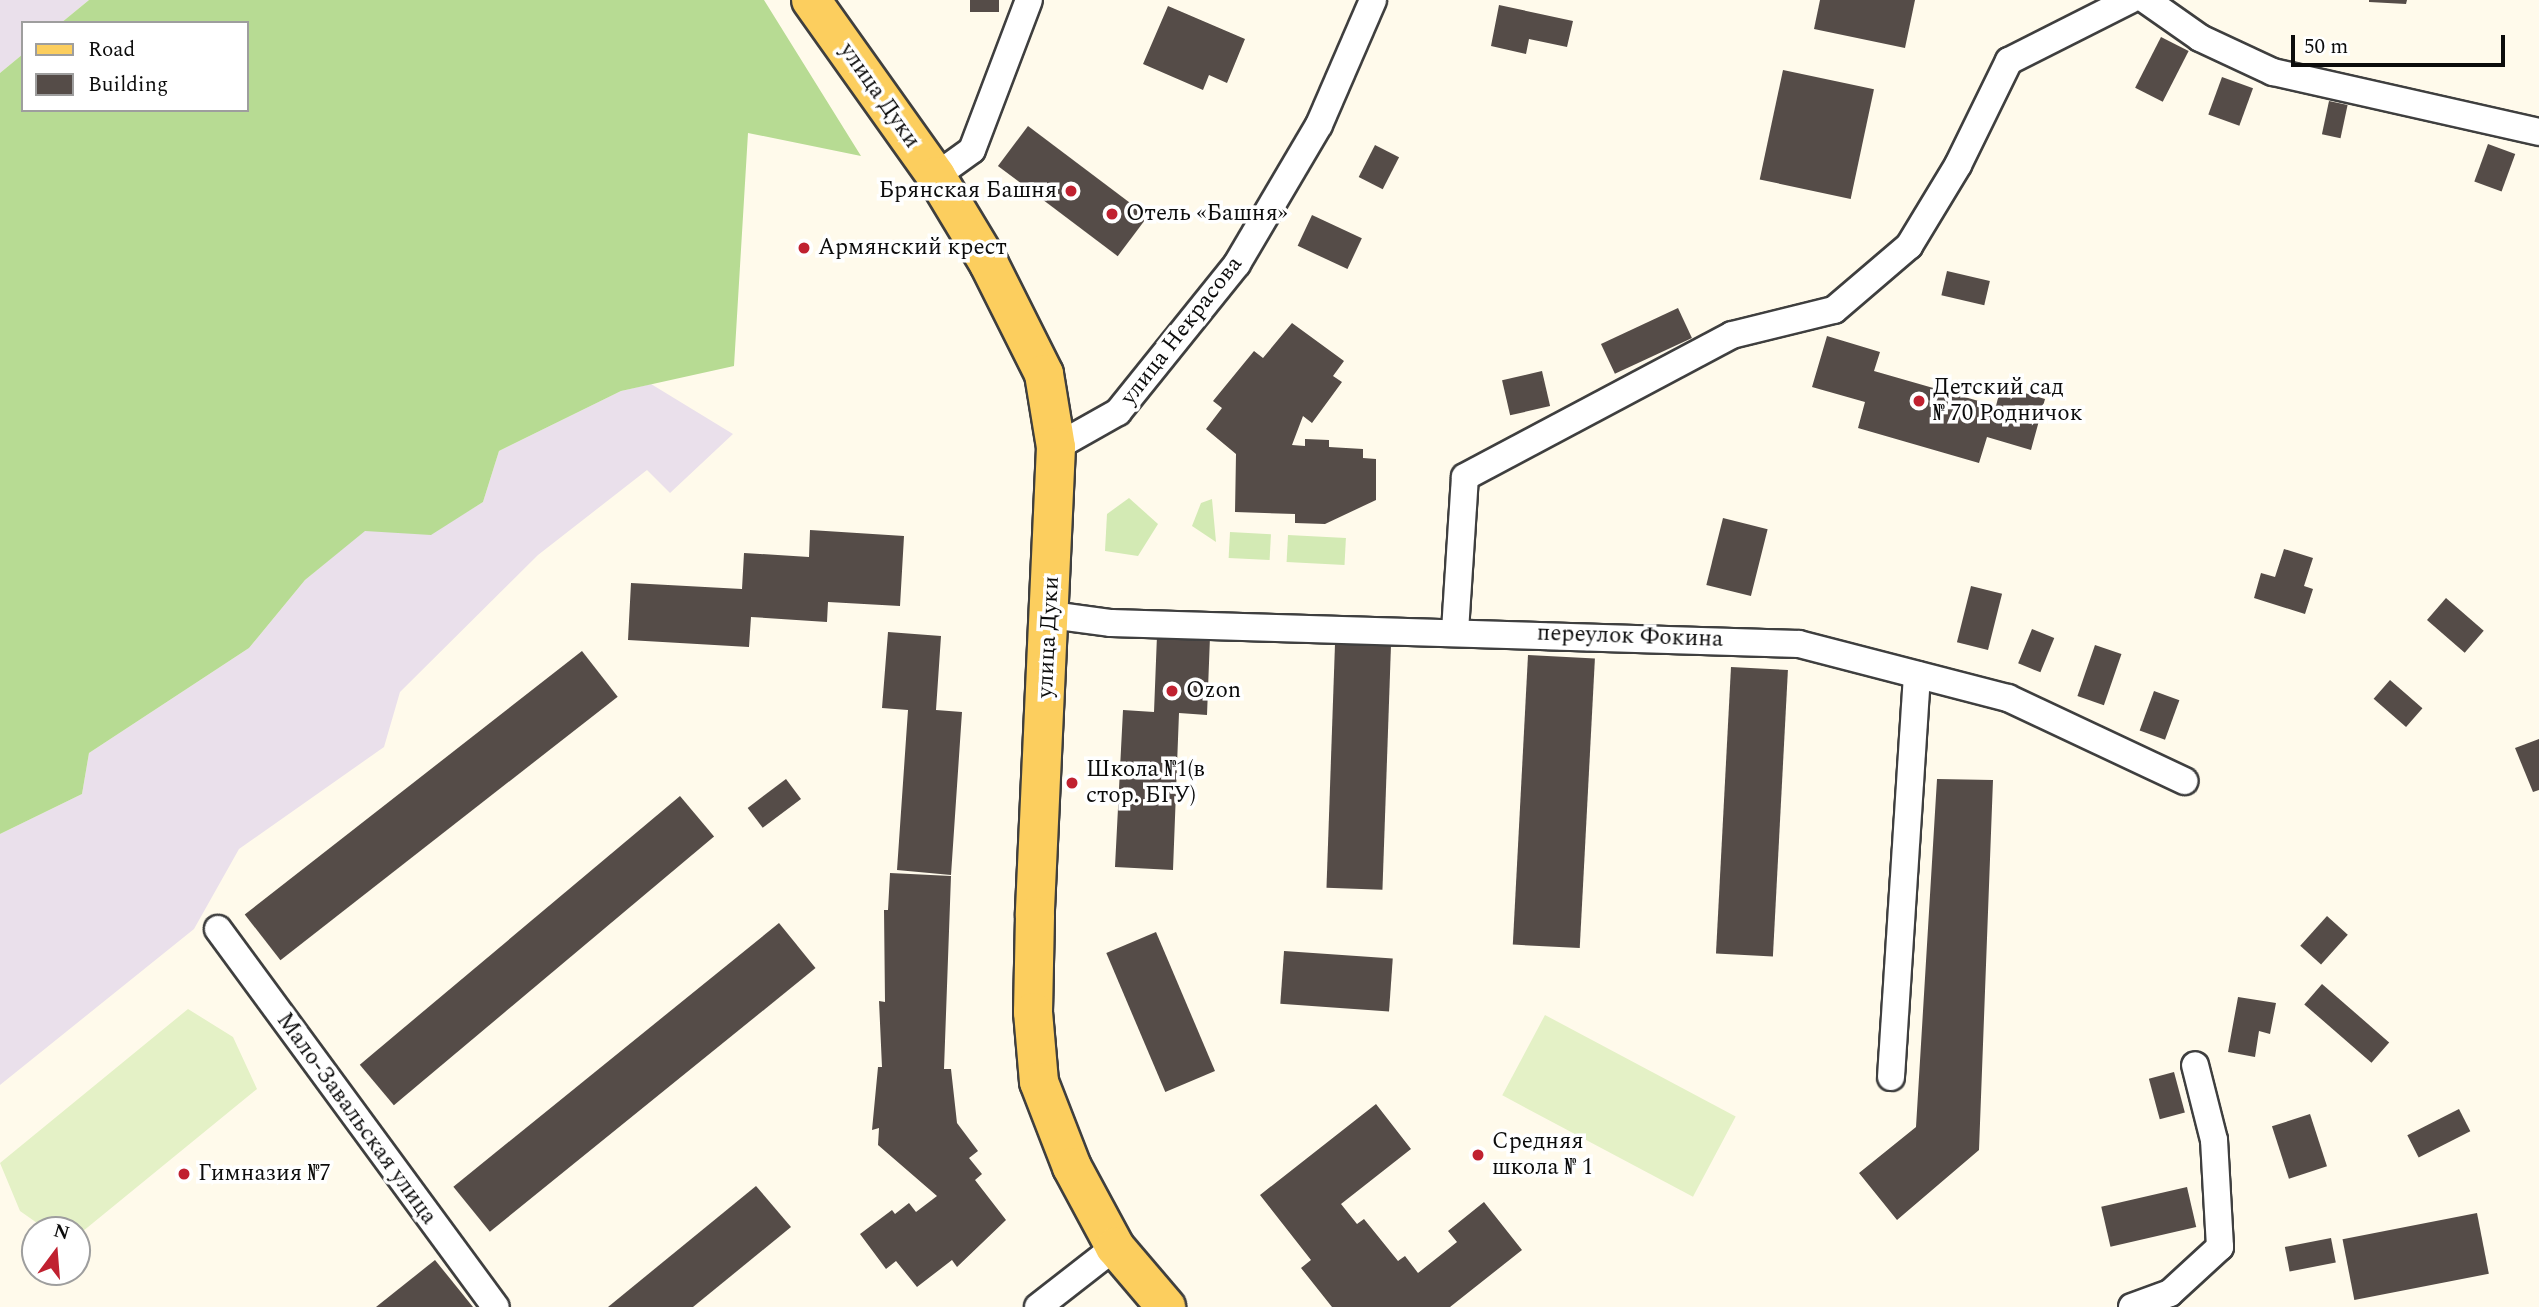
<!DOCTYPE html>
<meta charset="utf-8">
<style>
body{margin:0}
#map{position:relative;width:2539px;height:1307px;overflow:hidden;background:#fffaeb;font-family:Spectral,serif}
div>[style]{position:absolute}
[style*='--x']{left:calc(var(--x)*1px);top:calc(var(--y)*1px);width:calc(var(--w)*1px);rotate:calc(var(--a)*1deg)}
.industrial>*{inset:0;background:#eae0eb}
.green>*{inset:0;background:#d3eab4;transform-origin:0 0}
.forest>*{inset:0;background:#b7db93}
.pitch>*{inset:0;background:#e4f1c6;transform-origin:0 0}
.building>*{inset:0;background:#554c48;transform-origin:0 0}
.roads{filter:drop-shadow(2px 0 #3f3f3f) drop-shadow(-2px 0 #3f3f3f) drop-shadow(0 2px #3f3f3f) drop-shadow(0 -2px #3f3f3f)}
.minor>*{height:26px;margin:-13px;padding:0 13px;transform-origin:13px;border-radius:13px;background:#fff}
.primary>*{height:38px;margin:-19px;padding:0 19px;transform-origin:19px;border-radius:19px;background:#fcce5e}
.dots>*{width:19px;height:19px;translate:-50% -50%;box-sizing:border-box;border:4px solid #fff;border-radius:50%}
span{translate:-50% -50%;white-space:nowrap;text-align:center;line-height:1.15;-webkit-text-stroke:7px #fff;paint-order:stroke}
.street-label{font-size:23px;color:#0c0c0c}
.poi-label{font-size:23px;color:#0c0c0c}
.right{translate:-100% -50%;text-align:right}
.left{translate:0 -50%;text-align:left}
.legend{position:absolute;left:21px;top:21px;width:228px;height:91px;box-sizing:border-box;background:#fff;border:2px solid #9e9e9e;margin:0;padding:9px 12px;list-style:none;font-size:21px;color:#0c0c0c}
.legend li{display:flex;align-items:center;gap:14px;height:35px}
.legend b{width:35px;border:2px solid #9e9e9e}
.north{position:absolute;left:21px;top:1216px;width:70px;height:70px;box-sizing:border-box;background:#fff;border:2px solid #9e9e9e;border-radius:50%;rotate:16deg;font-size:19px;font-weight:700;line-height:28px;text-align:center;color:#0c0c0c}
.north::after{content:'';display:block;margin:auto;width:24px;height:32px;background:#c02130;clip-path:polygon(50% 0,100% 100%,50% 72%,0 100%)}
.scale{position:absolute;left:2291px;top:35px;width:214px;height:32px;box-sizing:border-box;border:4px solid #0c0c0c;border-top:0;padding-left:9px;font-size:21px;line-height:24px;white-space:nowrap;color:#0c0c0c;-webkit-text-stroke:5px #fff;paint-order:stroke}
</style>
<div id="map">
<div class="industrial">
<div style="clip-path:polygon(0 0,89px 0,61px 23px,23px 23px,23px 54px,0 73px)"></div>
<div style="clip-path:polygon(651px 384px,733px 434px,670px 493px,647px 470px,538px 555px,400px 692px,384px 747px,239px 849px,194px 929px,0 1085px,0 834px,82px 794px,89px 753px,249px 648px,305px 580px,365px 530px,431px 534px,483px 502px,499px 451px,621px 391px)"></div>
</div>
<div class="green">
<div style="clip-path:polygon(1129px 498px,1158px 524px,1138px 556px,1105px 551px,1107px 514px)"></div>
<div style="clip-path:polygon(1212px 499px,1216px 542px,1192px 526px,1201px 503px)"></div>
<div style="left:1230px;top:532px;width:41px;height:26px;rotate:3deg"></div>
<div style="left:1288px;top:535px;width:58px;height:27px;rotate:3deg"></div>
</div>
<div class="forest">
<div style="clip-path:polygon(89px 0,764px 0,861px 156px,748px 133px,734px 366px,621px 391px,499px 451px,483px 502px,431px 535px,365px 531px,305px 580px,249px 648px,89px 753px,82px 794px,0 834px,0 73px,23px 54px,23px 110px,247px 110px,247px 23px,61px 23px)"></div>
</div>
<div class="pitch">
<div style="clip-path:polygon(188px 1009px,233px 1037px,257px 1089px,77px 1236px,77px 1230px,47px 1230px,20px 1211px,0 1163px)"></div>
<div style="left:1545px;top:1015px;width:216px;height:91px;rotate:28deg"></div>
</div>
<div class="building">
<div style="left:970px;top:0;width:29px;height:12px"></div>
<div style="clip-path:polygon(1820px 0,1915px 0,1905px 48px,1814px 29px)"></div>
<div style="clip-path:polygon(2369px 0,2407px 0,2406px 4px,2369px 2px)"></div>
<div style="clip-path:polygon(1499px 5px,1573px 21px,1567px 47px,1529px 39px,1526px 54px,1491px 46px)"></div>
<div style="clip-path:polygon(1168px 6px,1245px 39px,1227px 83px,1209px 75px,1203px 90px,1143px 64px)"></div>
<div style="left:2161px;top:37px;width:31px;height:57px;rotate:27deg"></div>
<div style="left:1783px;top:70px;width:93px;height:112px;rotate:12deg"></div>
<div style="left:2222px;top:77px;width:33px;height:40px;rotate:20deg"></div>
<div style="left:2329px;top:101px;width:19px;height:34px;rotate:12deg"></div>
<div style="left:1028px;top:126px;width:150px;height:50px;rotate:37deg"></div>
<div style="left:2488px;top:144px;width:29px;height:40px;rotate:20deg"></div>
<div style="left:1375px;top:145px;width:27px;height:36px;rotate:27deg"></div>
<div style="left:1312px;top:215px;width:55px;height:34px;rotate:25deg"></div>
<div style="left:1947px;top:271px;width:44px;height:25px;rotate:13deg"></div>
<div style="left:1678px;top:308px;width:33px;height:85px;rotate:65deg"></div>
<div style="clip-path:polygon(1292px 323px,1344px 361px,1333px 376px,1342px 382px,1312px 423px,1303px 416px,1292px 445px,1305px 446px,1305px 439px,1329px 440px,1329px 447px,1363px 449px,1363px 458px,1376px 459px,1376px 500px,1325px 524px,1295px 523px,1295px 514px,1235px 512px,1236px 454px,1206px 429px,1222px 408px,1213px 401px,1254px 351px,1263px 358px)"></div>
<div style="clip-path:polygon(1827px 336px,1880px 352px,1874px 371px,1996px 406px,2001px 386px,2045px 399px,2031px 450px,1987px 437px,1979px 463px,1858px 428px,1865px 402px,1812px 387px)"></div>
<div style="left:1542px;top:371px;width:36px;height:41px;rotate:77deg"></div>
<div style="left:1723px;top:518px;width:46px;height:69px;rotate:14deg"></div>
<div style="clip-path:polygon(810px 530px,904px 536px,900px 606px,828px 602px,827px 622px,751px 617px,749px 647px,628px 640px,631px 583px,742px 589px,744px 553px,809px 557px)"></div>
<div style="clip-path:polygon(2284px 549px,2313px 558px,2304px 586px,2313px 589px,2305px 614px,2254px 598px,2261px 573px,2275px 577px)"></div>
<div style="left:1971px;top:586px;width:32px;height:58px;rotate:14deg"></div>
<div style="left:2446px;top:598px;width:50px;height:29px;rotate:41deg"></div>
<div style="left:2032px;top:629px;width:24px;height:37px;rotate:22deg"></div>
<div style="clip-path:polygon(888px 632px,941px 636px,936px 710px,962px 712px,951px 875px,897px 870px,908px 710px,882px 708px)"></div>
<div style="clip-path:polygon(1157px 635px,1210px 637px,1207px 715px,1179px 713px,1173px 870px,1115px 867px,1123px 710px,1154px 712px)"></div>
<div style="left:1335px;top:644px;width:56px;height:244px;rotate:2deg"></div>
<div style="left:2095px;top:645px;width:28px;height:54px;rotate:19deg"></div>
<div style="left:582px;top:651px;width:58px;height:428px;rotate:52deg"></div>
<div style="left:1528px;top:655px;width:67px;height:290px;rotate:3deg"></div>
<div style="left:1731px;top:667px;width:57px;height:287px;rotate:3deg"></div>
<div style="left:2390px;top:680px;width:43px;height:25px;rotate:41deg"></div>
<div style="left:2154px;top:691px;width:27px;height:42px;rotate:20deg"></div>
<div style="clip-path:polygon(2539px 739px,2539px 790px,2533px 792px,2515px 748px)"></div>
<div style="left:786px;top:779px;width:25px;height:48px;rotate:53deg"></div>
<div style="clip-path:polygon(1937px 779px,1993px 780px,1979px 1150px,1897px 1220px,1859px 1173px,1916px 1127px)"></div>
<div style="left:680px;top:796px;width:53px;height:418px;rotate:50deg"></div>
<div style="clip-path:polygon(890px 873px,951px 876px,944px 1069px,951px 1069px,957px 1123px,978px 1151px,969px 1158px,982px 1174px,975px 1180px,1006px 1220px,957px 1267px,952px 1260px,917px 1287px,896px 1261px,886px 1269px,860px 1234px,892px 1210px,895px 1214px,909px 1203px,916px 1212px,937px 1196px,878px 1145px,879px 1128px,872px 1130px,878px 1067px,882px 1067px,879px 1001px,885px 1002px,884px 910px,888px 910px)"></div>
<div style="left:2327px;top:916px;width:28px;height:40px;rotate:42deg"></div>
<div style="left:779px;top:923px;width:58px;height:419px;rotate:51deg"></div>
<div style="left:1156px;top:932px;width:151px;height:54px;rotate:67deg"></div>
<div style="left:1284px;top:951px;width:109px;height:53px;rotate:4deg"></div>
<div style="left:2322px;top:984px;width:89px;height:27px;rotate:41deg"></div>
<div style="clip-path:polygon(2238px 997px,2276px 1003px,2270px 1034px,2259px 1031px,2255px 1057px,2228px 1052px)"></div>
<div style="left:2174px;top:1072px;width:42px;height:26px;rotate:75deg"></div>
<div style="clip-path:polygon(1376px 1104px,1411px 1149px,1341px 1204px,1357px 1224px,1364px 1219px,1398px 1261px,1405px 1256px,1418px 1273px,1457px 1242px,1448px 1231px,1484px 1202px,1522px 1250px,1450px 1307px,1332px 1307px,1301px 1268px,1311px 1260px,1260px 1195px)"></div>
<div style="left:2459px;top:1109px;width:25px;height:58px;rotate:63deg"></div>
<div style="left:2310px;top:1114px;width:55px;height:40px;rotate:72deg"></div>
<div style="clip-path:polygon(756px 1186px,791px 1227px,693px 1307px,608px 1307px)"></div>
<div style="left:2187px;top:1187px;width:41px;height:88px;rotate:77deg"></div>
<div style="left:2477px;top:1213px;width:62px;height:137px;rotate:79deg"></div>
<div style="left:2331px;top:1238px;width:25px;height:47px;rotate:79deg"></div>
<div style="clip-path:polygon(435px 1260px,473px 1307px,376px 1307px)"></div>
</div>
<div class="roads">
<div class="minor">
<div style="--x:2146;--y:0;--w:66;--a:35.1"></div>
<div style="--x:2200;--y:38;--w:81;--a:25"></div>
<div style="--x:2273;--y:72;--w:273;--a:12.7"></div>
<div style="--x:936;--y:176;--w:44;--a:-35.8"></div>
<div style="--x:972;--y:150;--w:160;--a:-69.2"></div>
<div style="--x:1056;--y:447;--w:71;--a:-29.4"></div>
<div style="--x:1118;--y:412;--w:190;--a:-51.2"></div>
<div style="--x:1237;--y:264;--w:161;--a:-59.5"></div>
<div style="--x:1319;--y:125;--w:136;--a:-66.6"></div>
<div style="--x:1051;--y:615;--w:61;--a:7.6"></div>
<div style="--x:1111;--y:623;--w:688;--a:1.75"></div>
<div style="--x:1799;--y:644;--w:216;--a:14.5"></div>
<div style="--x:2008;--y:698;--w:195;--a:25.2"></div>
<div style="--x:1455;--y:631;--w:154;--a:-86.3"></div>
<div style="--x:1465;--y:477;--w:302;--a:-28"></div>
<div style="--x:1732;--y:335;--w:105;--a:-13.8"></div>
<div style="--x:1834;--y:310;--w:99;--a:-40.5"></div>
<div style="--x:1909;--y:246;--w:95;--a:-58.8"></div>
<div style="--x:1958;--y:165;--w:116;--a:-63.9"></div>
<div style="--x:2009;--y:61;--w:136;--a:-26.8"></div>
<div style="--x:218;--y:929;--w:469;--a:53.7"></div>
<div style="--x:1891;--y:1077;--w:403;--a:-86.3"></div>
<div style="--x:1038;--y:1307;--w:98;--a:-37.9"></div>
<div style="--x:2132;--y:1307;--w:40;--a:-20.2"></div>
<div style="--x:2170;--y:1293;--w:68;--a:-42.6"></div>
<div style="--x:2220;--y:1247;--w:107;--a:-93.2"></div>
<div style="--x:2214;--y:1140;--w:77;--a:-104.2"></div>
</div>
<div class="primary">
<div style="--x:811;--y:0;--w:216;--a:54.6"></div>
<div style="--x:936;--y:176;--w:103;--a:58.9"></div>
<div style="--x:989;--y:264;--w:123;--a:63.4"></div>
<div style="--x:1044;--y:374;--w:74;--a:80.7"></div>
<div style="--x:1056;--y:447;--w:469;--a:92.6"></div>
<div style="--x:1035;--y:916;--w:96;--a:91.2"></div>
<div style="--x:1033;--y:1012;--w:70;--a:85.1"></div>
<div style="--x:1039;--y:1082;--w:91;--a:68.8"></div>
<div style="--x:1072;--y:1167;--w:91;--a:61.7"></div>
<div style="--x:1115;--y:1247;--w:79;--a:49.6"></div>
</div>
</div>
<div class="dots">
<div style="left:1071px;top:191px;background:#c02130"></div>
<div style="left:1112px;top:214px;background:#c02130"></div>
<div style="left:804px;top:248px;background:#c02130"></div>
<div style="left:1919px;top:401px;background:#c02130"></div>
<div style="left:1172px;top:691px;background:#c02130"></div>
<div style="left:1072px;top:783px;background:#c02130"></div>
<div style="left:1478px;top:1155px;background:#c02130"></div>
<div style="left:184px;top:1174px;background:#c02130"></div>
</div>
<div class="street-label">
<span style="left:879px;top:96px;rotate:55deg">улица Дуки</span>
<span style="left:1182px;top:331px;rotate:-52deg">улица Некрасова</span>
<span style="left:1049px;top:637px;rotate:-87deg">улица Дуки</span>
<span style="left:1630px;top:637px;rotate:2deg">переулок Фокина</span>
<span style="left:356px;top:1119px;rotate:54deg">Мало-Завальская улица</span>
</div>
<div class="poi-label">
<span class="right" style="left:1057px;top:191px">Брянская Башня</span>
<span class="left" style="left:1126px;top:214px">Отель «Башня»</span>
<span class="left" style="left:818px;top:248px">Армянский крест</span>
<span class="left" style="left:1933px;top:401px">Детский сад<br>№ 70 Родничок</span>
<span class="left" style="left:1186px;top:691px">Ozon</span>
<span class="left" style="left:1086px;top:783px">Школа №1(в<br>стор. БГУ)</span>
<span class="left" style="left:1492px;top:1155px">Средняя<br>школа № 1</span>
<span class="left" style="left:198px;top:1174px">Гимназия №7</span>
</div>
<ul class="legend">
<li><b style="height:9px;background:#fcce5e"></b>Road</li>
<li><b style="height:19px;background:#554c48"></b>Building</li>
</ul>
<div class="north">N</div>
<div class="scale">50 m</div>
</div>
